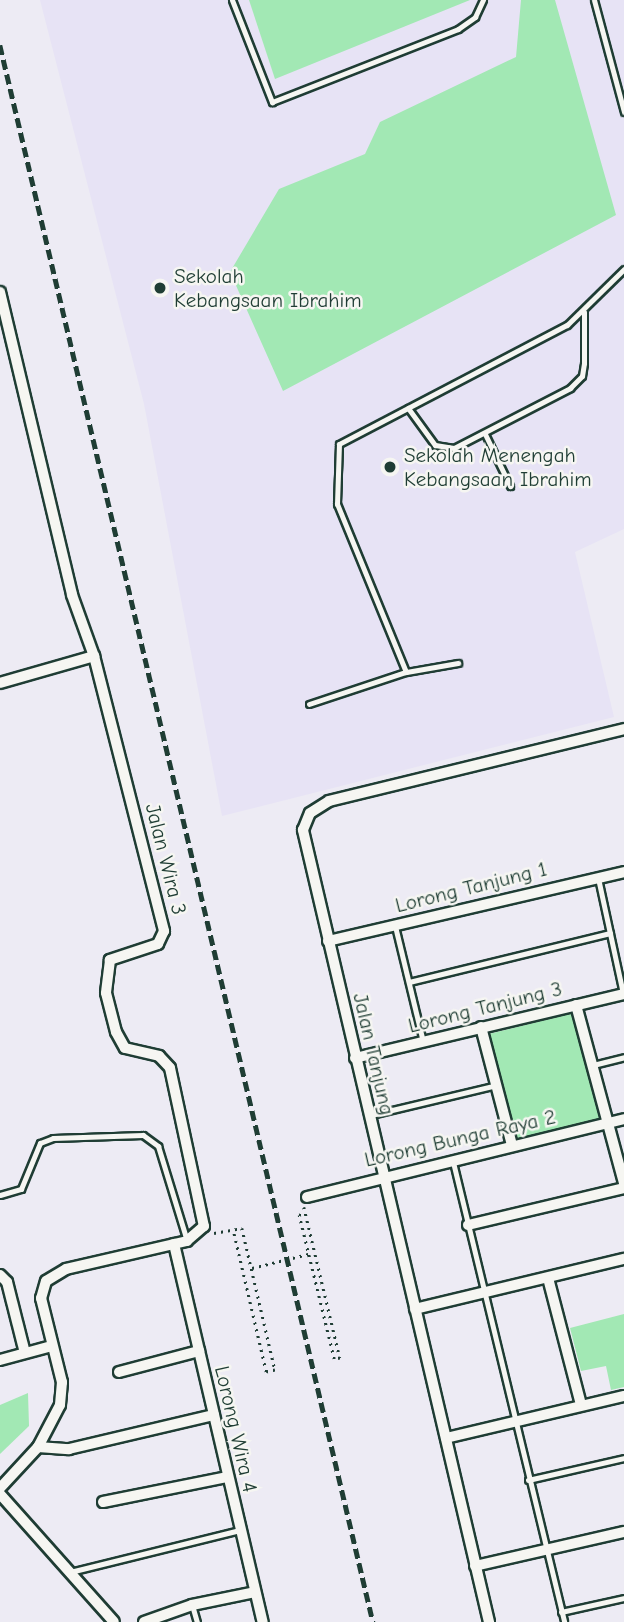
<!DOCTYPE html>
<style>
body{margin:0}
#map{position:relative;width:624px;height:1622px;overflow:hidden;background:#edebf4;font-family:"Comic Neue",sans-serif}
div>[style]{position:absolute}
[style*='--x']{left:calc(var(--x)*1px);top:calc(var(--y)*1px);width:calc(var(--w)*1px);rotate:calc(var(--a)*1deg)}
.built>*{inset:0;background:#e7e3f5}
.green>*{inset:0;background:#a2e8b4;transform-origin:0 0}
.path>*{height:2.5px;margin-top:-1.25px;transform-origin:0;background:repeating-linear-gradient(90deg,#1f3d34 0 2px,transparent 0 7px)}
.roads{filter:drop-shadow(2px 0 #1f3d34) drop-shadow(-2px 0 #1f3d34) drop-shadow(0 2px #1f3d34) drop-shadow(0 -2px #1f3d34)}
.service>*{height:5px;margin:-2.5px;padding:0 2.5px;transform-origin:2.5px;border-radius:2.5px;background:#f6f6f2}
.minor>*{height:10px;margin:-5px;padding:0 5px;transform-origin:5px;border-radius:5px;background:#f6f6f2}
.rail>*{height:4.5px;margin-top:-2.25px;transform-origin:0;background:repeating-linear-gradient(90deg,#1f3d34 0 10px,transparent 0 15px)}
.path-bridge>*{height:2.5px;margin-top:-1.25px;transform-origin:0;background:repeating-linear-gradient(90deg,#1f3d34 0 2px,transparent 0 7px)}
.dots>*{width:19px;height:19px;translate:-50% -50%;box-sizing:border-box;border:4px solid #f6f6f2;border-radius:50%}
span{translate:-50% -50%;white-space:nowrap;text-align:center;line-height:1.15;-webkit-text-stroke:5px #f6f6f2;paint-order:stroke}
.poi-label{font-size:21px;color:#1f3d34}
.left{translate:0 -50%;text-align:left}
.street-label{font-size:21px;color:#1f3d34}
</style>
<div id="map">
<div class="built">
<div style="clip-path:polygon(40px 0,624px 0,624px 529px,575px 552px,614px 717px,222px 816px,144px 404px)"></div>
</div>
<div class="green">
<div style="clip-path:polygon(249px 0,470px 0,275px 79px)"></div>
<div style="clip-path:polygon(521px 0,555px 0,616px 215px,283px 391px,230px 272px,279px 189px,365px 154px,380px 122px,516px 57px)"></div>
<div style="left:573px;top:1013px;width:109px;height:89px;rotate:76deg"></div>
<div style="clip-path:polygon(624px 1314px,624px 1387px,611px 1390px,606px 1366px,581px 1371px,570px 1328px)"></div>
<div style="clip-path:polygon(28px 1393px,29px 1426px,0 1454px,0 1405px)"></div>
</div>
<div class="path">
<div style="--x:304;--y:1207;--w:155;--a:76.6"></div>
<div style="--x:340;--y:1358;--w:6;--a:171"></div>
<div style="--x:334;--y:1359;--w:148;--a:-103.7"></div>
<div style="--x:299;--y:1215;--w:5;--a:-22"></div>
<div style="--x:214;--y:1233;--w:28;--a:-10"></div>
<div style="--x:242;--y:1228;--w:146;--a:76.9"></div>
<div style="--x:275;--y:1370;--w:9;--a:167"></div>
<div style="--x:266;--y:1372;--w:146;--a:-103.1"></div>
</div>
<div class="roads">
<div class="service">
<div style="--x:232;--y:0;--w:110;--a:68.6"></div>
<div style="--x:272;--y:102;--w:200;--a:-21.4"></div>
<div style="--x:458;--y:29;--w:21;--a:-35"></div>
<div style="--x:475;--y:17;--w:19;--a:-65"></div>
<div style="--x:594;--y:0;--w:116;--a:75"></div>
<div style="--x:408;--y:408;--w:46;--a:53.9"></div>
<div style="--x:435;--y:445;--w:19;--a:9"></div>
<div style="--x:454;--y:448;--w:131;--a:-27.3"></div>
<div style="--x:570;--y:388;--w:17;--a:-45"></div>
<div style="--x:582;--y:376;--w:13;--a:-81"></div>
<div style="--x:584;--y:363;--w:51;--a:-90"></div>
<div style="--x:485;--y:434;--w:58;--a:64.3"></div>
<div style="--x:406;--y:672;--w:182;--a:-112.3"></div>
<div style="--x:337;--y:504;--w:60;--a:-88.1"></div>
<div style="--x:339;--y:444;--w:257;--a:-27.6"></div>
<div style="--x:567;--y:325;--w:80;--a:-44.5"></div>
<div style="--x:309;--y:704;--w:102;--a:-18.3"></div>
<div style="--x:406;--y:672;--w:53;--a:-9.8"></div>
<div style="--x:598;--y:878;--w:119;--a:77.8"></div>
<div style="--x:395;--y:926;--w:119;--a:76.4"></div>
<div style="--x:409;--y:982;--w:207;--a:-13.7"></div>
<div style="--x:593;--y:1065;--w:32;--a:-14"></div>
<div style="--x:371;--y:1115;--w:130;--a:-13.4"></div>
<div style="--x:453;--y:1162;--w:473;--a:76.4"></div>
<div style="--x:0;--y:1195;--w:22;--a:-16"></div>
<div style="--x:21;--y:1189;--w:50;--a:-67.6"></div>
<div style="--x:40;--y:1143;--w:14;--a:-21"></div>
<div style="--x:53;--y:1138;--w:90;--a:-1.9"></div>
<div style="--x:143;--y:1135;--w:19;--a:36"></div>
<div style="--x:158;--y:1146;--w:99;--a:73"></div>
<div style="--x:528;--y:1480;--w:98;--a:-12.9"></div>
<div style="--x:70;--y:1572;--w:175;--a:-13.9"></div>
<div style="--x:192;--y:1605;--w:18;--a:74"></div>
<div style="--x:561;--y:1612;--w:65;--a:-12.5"></div>
</div>
<div class="minor">
<div style="--x:0;--y:292;--w:311;--a:76.6"></div>
<div style="--x:72;--y:595;--w:65;--a:70.2"></div>
<div style="--x:94;--y:656;--w:284;--a:75.7"></div>
<div style="--x:164;--y:931;--w:14;--a:115"></div>
<div style="--x:158;--y:944;--w:51;--a:161.6"></div>
<div style="--x:110;--y:960;--w:33;--a:97"></div>
<div style="--x:106;--y:993;--w:40;--a:75.6"></div>
<div style="--x:116;--y:1032;--w:18;--a:61"></div>
<div style="--x:125;--y:1048;--w:35;--a:13"></div>
<div style="--x:159;--y:1056;--w:16;--a:47"></div>
<div style="--x:170;--y:1068;--w:162;--a:77.9"></div>
<div style="--x:204;--y:1226;--w:23;--a:139"></div>
<div style="--x:187;--y:1241;--w:124;--a:167"></div>
<div style="--x:66;--y:1269;--w:23;--a:149"></div>
<div style="--x:46;--y:1281;--w:18;--a:106"></div>
<div style="--x:41;--y:1298;--w:87;--a:76"></div>
<div style="--x:62;--y:1382;--w:23;--a:95"></div>
<div style="--x:60;--y:1405;--w:47;--a:117.6"></div>
<div style="--x:38;--y:1447;--w:56;--a:132.8"></div>
<div style="--x:0;--y:683;--w:98;--a:-16"></div>
<div style="--x:328;--y:941;--w:304;--a:-13.1"></div>
<div style="--x:576;--y:1005;--w:184;--a:74.9"></div>
<div style="--x:481;--y:1027;--w:122;--a:75.3"></div>
<div style="--x:355;--y:1058;--w:277;--a:-13.4"></div>
<div style="--x:307;--y:1197;--w:326;--a:-13.8"></div>
<div style="--x:468;--y:1225;--w:160;--a:-13.3"></div>
<div style="--x:174;--y:1244;--w:388;--a:76.8"></div>
<div style="--x:0;--y:1275;--w:10;--a:45"></div>
<div style="--x:7;--y:1282;--w:73;--a:75.8"></div>
<div style="--x:548;--y:1278;--w:131;--a:75.4"></div>
<div style="--x:415;--y:1309;--w:215;--a:-13.5"></div>
<div style="--x:0;--y:1360;--w:54;--a:-15.1"></div>
<div style="--x:119;--y:1372;--w:83;--a:-14.7"></div>
<div style="--x:446;--y:1438;--w:183;--a:-13.3"></div>
<div style="--x:38;--y:1447;--w:31;--a:4"></div>
<div style="--x:69;--y:1449;--w:149;--a:-13.2"></div>
<div style="--x:0;--y:1494;--w:171;--a:48.3"></div>
<div style="--x:103;--y:1502;--w:126;--a:-11.4"></div>
<div style="--x:475;--y:1566;--w:153;--a:-12.9"></div>
<div style="--x:144;--y:1622;--w:51;--a:-19.5"></div>
<div style="--x:192;--y:1605;--w:64;--a:-11.7"></div>
<div style="--x:489;--y:1622;--w:814;--a:-103.22"></div>
<div style="--x:303;--y:830;--w:18;--a:-68"></div>
<div style="--x:310;--y:813;--w:22;--a:-32"></div>
<div style="--x:329;--y:801;--w:304;--a:-13.7"></div>
</div>
</div>
<div class="rail">
<div style="--x:0;--y:45;--w:1621;--a:76.69"></div>
</div>
<div class="path-bridge">
<div style="--x:252;--y:1268;--w:58;--a:-14"></div>
</div>
<div class="dots">
<div style="left:160px;top:288px;background:#1f3d34"></div>
<div style="left:390px;top:467px;background:#1f3d34"></div>
</div>
<div class="poi-label">
<span class="left" style="left:174px;top:288px">Sekolah<br>Kebangsaan Ibrahim</span>
<span class="left" style="left:404px;top:467px">Sekolah Menengah<br>Kebangsaan Ibrahim</span>
</div>
<div class="street-label">
<span style="left:166px;top:859px;rotate:76deg">Jalan Wira 3</span>
<span style="left:471px;top:887px;rotate:-14deg">Lorong Tanjung 1</span>
<span style="left:485px;top:1007px;rotate:-14deg">Lorong Tanjung 3</span>
<span style="left:374px;top:1054px;rotate:77deg">Jalan Tanjung</span>
<span style="left:460px;top:1138px;rotate:-13deg">Lorong Bunga Raya 2</span>
<span style="left:236px;top:1429px;rotate:77deg">Lorong Wira 4</span>
</div>
</div>
